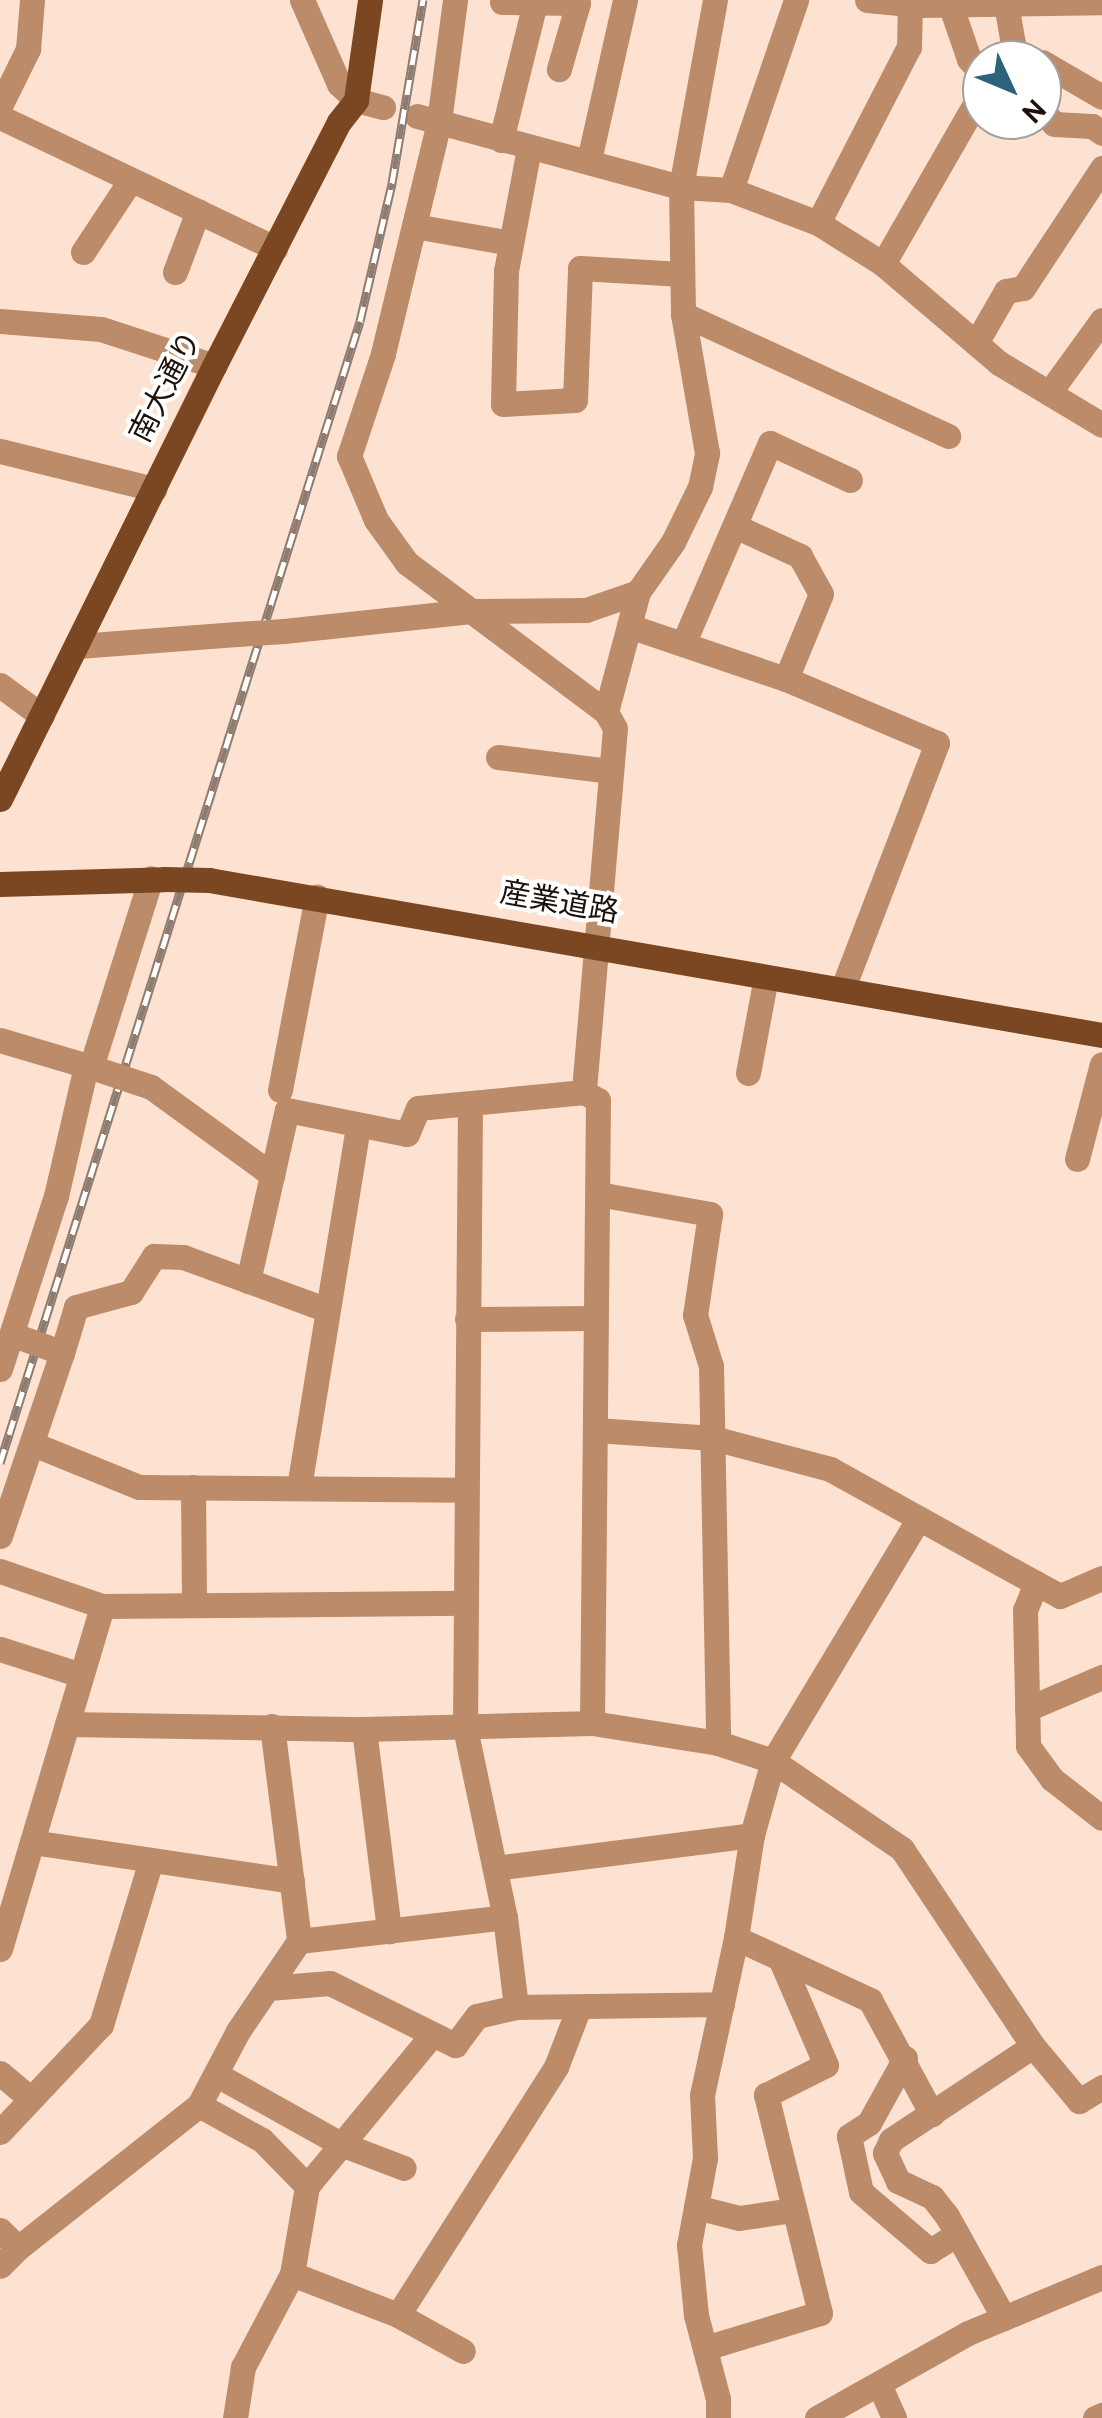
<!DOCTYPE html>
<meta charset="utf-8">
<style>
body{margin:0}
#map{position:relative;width:1102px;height:2418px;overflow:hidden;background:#fde2d1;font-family:Overpass,"Noto Sans JP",sans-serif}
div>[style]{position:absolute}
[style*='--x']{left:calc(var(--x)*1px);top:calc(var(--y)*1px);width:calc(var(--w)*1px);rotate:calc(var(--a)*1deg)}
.minor>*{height:25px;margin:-12.5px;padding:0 12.5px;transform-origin:12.5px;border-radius:12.5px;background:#bc8b6a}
.major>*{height:25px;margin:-12.5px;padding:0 12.5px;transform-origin:12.5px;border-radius:12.5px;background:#7a4722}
.rail>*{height:9px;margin-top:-4.5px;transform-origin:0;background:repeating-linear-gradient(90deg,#fff 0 15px,#8f7c70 0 30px);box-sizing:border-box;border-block:2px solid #8f7c70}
.minor-bridge>*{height:25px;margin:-12.5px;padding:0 12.5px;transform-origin:12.5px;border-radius:12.5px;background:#bc8b6a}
.major-bridge>*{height:25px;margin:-12.5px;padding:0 12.5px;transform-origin:12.5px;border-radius:12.5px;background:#7a4722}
span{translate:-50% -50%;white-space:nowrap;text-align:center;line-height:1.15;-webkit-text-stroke:8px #fff;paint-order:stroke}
.street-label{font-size:30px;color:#1d120b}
.north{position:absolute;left:962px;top:40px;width:100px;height:100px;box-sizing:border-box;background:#fff;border:2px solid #a5a09d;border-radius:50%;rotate:134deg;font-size:28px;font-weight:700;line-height:40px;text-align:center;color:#1d120b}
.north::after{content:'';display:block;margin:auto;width:35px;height:45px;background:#2d627d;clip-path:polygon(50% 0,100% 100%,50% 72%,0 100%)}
</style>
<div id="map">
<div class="minor">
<div style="--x:302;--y:0;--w:92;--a:66.2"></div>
<div style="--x:339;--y:84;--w:23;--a:43"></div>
<div style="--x:356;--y:100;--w:28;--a:15"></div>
<div style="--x:455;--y:0;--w:123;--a:97.5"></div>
<div style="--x:439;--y:122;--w:239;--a:103.6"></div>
<div style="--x:383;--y:354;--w:108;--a:108.4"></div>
<div style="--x:349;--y:456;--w:69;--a:67.1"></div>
<div style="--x:376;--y:520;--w:53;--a:54.2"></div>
<div style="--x:407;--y:563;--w:249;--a:36.8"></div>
<div style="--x:606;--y:712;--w:18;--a:61"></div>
<div style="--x:615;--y:728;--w:365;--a:94.9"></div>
<div style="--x:584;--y:1092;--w:16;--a:30"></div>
<div style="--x:598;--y:1100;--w:623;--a:90.55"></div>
<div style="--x:867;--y:0;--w:54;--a:5.3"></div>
<div style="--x:921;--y:5;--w:181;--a:-0.9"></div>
<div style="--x:502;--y:2;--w:76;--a:0.8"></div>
<div style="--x:578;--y:3;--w:69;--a:106.1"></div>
<div style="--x:950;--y:4;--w:58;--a:70.9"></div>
<div style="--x:969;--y:59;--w:20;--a:49"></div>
<div style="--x:1003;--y:60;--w:19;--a:-58"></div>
<div style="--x:1013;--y:44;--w:41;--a:-99.9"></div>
<div style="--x:1042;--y:62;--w:69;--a:30.3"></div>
<div style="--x:0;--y:106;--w:64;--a:-63.8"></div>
<div style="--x:28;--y:49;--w:49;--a:-85.3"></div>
<div style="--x:1042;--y:110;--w:18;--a:49"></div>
<div style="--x:1054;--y:124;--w:38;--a:3"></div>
<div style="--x:1092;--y:126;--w:12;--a:35"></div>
<div style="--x:417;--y:116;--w:273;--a:15.1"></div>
<div style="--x:681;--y:187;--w:50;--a:3.4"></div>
<div style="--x:731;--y:190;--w:93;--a:20.8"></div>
<div style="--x:818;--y:223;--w:77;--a:32.2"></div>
<div style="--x:883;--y:264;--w:153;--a:40.5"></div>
<div style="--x:999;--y:363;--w:120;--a:31"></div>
<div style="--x:0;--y:117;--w:305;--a:25.5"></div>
<div style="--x:501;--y:140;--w:141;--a:-76.1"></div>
<div style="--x:529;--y:148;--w:125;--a:100.6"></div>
<div style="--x:506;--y:271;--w:133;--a:91.3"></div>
<div style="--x:503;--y:404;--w:72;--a:-3.2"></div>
<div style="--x:575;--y:400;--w:132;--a:-87.8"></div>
<div style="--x:580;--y:268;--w:102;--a:3.4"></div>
<div style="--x:589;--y:160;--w:164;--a:-77.3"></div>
<div style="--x:731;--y:190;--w:201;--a:-71.1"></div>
<div style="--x:818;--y:223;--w:198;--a:-62.7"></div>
<div style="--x:909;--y:47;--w:43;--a:-88.7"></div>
<div style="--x:414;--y:226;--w:98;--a:9.9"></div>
<div style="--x:83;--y:252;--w:85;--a:-56.5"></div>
<div style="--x:883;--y:264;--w:198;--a:-60.1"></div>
<div style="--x:175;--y:272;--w:65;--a:-69.3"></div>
<div style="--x:683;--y:314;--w:292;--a:24.7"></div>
<div style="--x:0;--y:321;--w:101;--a:4.5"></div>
<div style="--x:101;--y:329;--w:119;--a:18.1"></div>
<div style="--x:976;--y:343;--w:60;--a:-60"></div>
<div style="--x:1006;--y:291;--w:17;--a:-10"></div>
<div style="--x:1023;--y:288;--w:144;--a:-56.6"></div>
<div style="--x:1049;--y:393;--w:90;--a:-54"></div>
<div style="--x:0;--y:451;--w:159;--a:13.9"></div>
<div style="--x:735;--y:526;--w:72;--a:24.8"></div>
<div style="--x:800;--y:556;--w:43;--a:61.1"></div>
<div style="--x:821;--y:594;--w:92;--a:112.4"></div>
<div style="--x:629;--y:626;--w:166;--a:18.7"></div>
<div style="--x:786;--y:679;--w:164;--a:23"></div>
<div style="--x:937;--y:743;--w:262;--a:111"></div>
<div style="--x:284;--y:631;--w:188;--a:-6.1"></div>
<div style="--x:471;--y:611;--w:115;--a:-0.5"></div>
<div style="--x:586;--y:610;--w:55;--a:-19.1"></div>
<div style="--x:683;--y:644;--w:219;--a:-66.6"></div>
<div style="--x:770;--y:443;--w:88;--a:24.8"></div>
<div style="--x:78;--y:646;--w:159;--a:-4.3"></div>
<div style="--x:0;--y:685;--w:52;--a:36.4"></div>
<div style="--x:606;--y:712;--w:124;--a:-75.1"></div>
<div style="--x:638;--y:592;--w:61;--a:-55"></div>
<div style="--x:673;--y:542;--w:61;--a:-63.9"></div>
<div style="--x:700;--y:487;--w:35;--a:-78"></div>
<div style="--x:707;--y:453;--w:141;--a:-99.8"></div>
<div style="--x:683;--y:314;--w:127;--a:-90.9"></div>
<div style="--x:681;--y:187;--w:190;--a:-79.7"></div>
<div style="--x:498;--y:757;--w:114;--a:7.1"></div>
<div style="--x:0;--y:1040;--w:95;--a:16.5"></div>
<div style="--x:748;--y:1073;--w:98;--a:-79.4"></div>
<div style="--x:151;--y:1087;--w:150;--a:36"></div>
<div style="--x:280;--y:1090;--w:197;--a:-79.2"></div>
<div style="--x:470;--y:1104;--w:624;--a:90.46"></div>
<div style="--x:465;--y:1728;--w:193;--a:78.1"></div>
<div style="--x:505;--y:1917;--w:91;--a:83"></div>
<div style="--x:1077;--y:1159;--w:98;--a:-75.3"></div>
<div style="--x:598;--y:1194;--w:114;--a:10.1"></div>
<div style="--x:710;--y:1214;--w:102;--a:98.4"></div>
<div style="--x:695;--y:1315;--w:53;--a:72.6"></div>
<div style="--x:711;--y:1366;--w:377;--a:88.9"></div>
<div style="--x:248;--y:1281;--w:175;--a:-77.2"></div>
<div style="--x:287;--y:1110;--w:122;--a:11.3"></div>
<div style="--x:407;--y:1134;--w:28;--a:-67"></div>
<div style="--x:418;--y:1108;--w:167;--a:-5.5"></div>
<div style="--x:467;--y:1319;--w:127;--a:-0.5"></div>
<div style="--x:62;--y:1353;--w:48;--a:-73.1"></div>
<div style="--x:76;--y:1307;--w:57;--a:-15.3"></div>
<div style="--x:131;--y:1292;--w:43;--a:-57.4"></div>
<div style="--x:154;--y:1256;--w:29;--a:2"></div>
<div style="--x:183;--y:1257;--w:151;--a:20.1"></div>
<div style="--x:0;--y:1369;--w:182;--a:-72.1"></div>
<div style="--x:56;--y:1196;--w:124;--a:-77"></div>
<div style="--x:84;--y:1075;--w:11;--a:-49"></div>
<div style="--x:91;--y:1067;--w:198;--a:-72.4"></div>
<div style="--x:596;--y:1430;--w:117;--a:3.9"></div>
<div style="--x:713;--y:1438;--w:121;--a:14.8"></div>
<div style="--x:830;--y:1469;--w:235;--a:29"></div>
<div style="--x:33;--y:1444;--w:114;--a:22.1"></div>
<div style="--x:139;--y:1487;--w:326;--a:0.5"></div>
<div style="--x:193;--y:1487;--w:117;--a:89.5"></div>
<div style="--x:299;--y:1487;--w:366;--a:-80.7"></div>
<div style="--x:0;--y:1536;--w:193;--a:-71.3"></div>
<div style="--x:62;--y:1353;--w:8;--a:-157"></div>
<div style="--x:0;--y:1571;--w:108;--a:18.9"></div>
<div style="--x:1102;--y:1578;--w:46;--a:156.8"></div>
<div style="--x:1060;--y:1596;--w:27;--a:-152"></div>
<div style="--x:1036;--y:1583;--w:29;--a:112"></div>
<div style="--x:1025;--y:1610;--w:136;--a:88.7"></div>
<div style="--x:1028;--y:1746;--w:41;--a:54"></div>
<div style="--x:1052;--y:1779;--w:63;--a:38"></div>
<div style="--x:0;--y:1649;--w:85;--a:17.8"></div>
<div style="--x:1027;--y:1709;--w:82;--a:-23.1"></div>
<div style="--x:67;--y:1724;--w:297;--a:1"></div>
<div style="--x:364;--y:1729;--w:228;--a:-1.5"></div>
<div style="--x:592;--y:1723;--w:128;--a:9"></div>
<div style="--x:718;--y:1743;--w:58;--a:18.1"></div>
<div style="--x:773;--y:1761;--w:156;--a:34.3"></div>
<div style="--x:902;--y:1849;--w:237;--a:56.4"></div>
<div style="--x:1033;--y:2046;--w:72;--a:50.1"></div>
<div style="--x:1079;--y:2101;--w:27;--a:-31"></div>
<div style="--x:272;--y:1726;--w:217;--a:82.8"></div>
<div style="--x:364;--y:1729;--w:204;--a:82.9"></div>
<div style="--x:32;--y:1842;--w:263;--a:8.5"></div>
<div style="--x:495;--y:1868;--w:259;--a:-7.3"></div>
<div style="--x:736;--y:1938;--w:148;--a:24.8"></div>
<div style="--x:870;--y:2000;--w:130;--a:61.5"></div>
<div style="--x:0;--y:1949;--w:358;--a:-73.4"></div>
<div style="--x:102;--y:1606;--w:364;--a:-0.5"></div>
<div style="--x:269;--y:1988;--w:61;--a:-4.7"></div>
<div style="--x:330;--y:1983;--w:140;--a:26.4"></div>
<div style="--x:455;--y:2045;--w:36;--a:-53"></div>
<div style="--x:477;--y:2016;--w:40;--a:-13"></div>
<div style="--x:516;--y:2007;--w:206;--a:-0.8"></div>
<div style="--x:905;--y:2058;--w:74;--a:119"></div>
<div style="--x:869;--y:2123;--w:24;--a:147"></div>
<div style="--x:849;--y:2136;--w:57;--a:77.9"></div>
<div style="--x:861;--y:2192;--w:91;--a:40.5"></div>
<div style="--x:930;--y:2251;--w:32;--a:-32"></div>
<div style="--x:0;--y:2073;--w:40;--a:40"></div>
<div style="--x:217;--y:2075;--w:142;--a:29.1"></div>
<div style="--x:341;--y:2144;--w:67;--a:20.9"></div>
<div style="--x:199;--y:2105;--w:72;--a:29.1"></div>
<div style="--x:262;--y:2140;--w:64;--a:45.6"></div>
<div style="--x:0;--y:2132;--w:147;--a:-46.7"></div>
<div style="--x:101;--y:2025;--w:172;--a:-73.1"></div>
<div style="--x:696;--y:2207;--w:44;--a:14.3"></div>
<div style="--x:739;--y:2218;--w:55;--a:-8.4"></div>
<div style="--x:0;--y:2230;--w:25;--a:45"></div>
<div style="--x:18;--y:2248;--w:25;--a:135"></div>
<div style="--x:18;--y:2248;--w:231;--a:-38.3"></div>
<div style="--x:199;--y:2105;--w:84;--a:-62.2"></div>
<div style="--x:238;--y:2031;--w:109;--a:-55.9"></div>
<div style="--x:299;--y:1941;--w:207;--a:-6.6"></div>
<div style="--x:292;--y:2274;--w:114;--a:21.1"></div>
<div style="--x:398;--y:2315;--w:74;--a:29"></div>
<div style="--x:398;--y:2315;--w:294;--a:-57.5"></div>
<div style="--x:556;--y:2067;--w:64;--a:-69"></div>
<div style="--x:1004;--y:2318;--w:117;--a:-119.2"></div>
<div style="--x:947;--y:2216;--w:24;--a:-128"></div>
<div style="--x:932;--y:2197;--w:38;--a:-155"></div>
<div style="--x:898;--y:2181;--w:31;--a:-115"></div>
<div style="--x:885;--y:2153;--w:14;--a:-65"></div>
<div style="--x:891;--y:2140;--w:170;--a:-33.5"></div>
<div style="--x:705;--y:2348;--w:120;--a:-16.9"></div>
<div style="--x:820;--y:2313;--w:225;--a:-103.9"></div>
<div style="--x:766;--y:2095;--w:67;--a:-26.6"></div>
<div style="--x:826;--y:2065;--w:116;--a:-113.3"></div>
<div style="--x:879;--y:2384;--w:37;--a:66"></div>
<div style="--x:235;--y:2418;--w:52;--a:-81.1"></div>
<div style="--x:243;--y:2367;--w:105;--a:-62.2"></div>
<div style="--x:292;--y:2274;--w:89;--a:-80.3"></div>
<div style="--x:307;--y:2186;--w:196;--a:-50.4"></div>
<div style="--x:718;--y:2418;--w:19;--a:-90"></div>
<div style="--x:718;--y:2399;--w:87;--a:-104.7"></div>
<div style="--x:696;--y:2315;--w:70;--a:-95.7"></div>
<div style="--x:689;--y:2245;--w:88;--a:-79.6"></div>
<div style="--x:705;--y:2158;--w:63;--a:-92.7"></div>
<div style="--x:702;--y:2095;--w:161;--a:-77.8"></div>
<div style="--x:736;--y:1938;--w:104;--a:-81.2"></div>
<div style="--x:752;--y:1835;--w:77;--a:-74.2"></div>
<div style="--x:773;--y:1761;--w:283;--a:-59"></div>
<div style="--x:817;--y:2418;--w:173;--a:-29.4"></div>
<div style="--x:968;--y:2333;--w:145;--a:-22.7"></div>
<div style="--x:1095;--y:2418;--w:8;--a:-23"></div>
</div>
<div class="major">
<div style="--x:0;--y:799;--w:483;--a:-63.7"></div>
<div style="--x:214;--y:366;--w:274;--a:-62.9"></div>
<div style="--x:339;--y:122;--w:28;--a:-52"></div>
<div style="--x:356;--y:100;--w:101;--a:-82"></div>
<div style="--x:209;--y:880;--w:906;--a:9.85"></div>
<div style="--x:0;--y:884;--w:164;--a:-1.7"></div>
</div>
<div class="rail">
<div style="--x:0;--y:1463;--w:1197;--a:-72.5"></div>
<div style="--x:360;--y:321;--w:142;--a:-76.9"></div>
<div style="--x:392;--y:183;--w:186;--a:-80.4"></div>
</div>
<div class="minor-bridge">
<div style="--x:237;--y:634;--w:47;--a:-3.7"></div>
<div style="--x:91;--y:1067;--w:63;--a:18.4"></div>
<div style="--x:22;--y:1338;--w:35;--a:20"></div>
</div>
<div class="major-bridge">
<div style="--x:164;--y:879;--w:45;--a:1.3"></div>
</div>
<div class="street-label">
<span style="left:168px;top:388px;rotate:-63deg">南大通り</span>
<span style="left:559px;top:905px;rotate:10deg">産業道路</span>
</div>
<div class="north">N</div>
</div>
